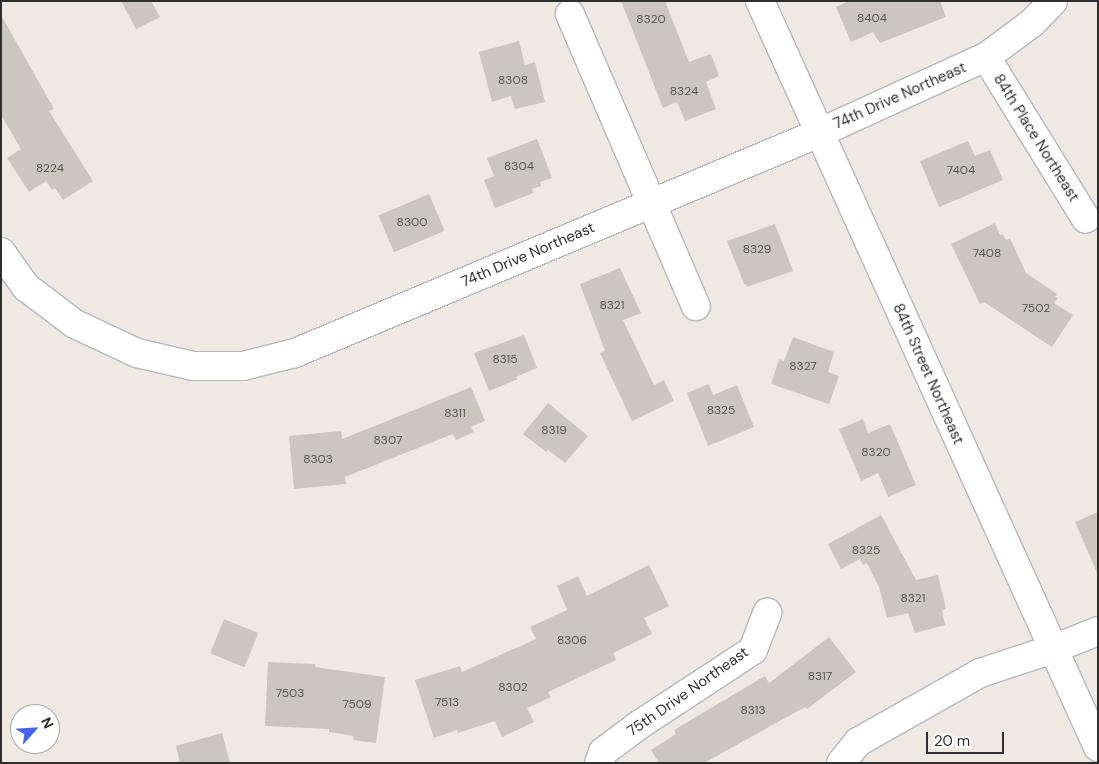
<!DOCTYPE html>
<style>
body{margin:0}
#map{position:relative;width:1099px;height:764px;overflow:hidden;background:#efe9e1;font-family:"DM Sans",sans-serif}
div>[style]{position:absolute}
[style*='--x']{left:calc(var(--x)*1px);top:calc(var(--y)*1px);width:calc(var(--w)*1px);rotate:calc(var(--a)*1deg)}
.building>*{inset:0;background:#cbc7bf;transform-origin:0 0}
.roads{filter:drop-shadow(1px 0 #b4b7c1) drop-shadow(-1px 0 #b4b7c1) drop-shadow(0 1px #b4b7c1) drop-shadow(0 -1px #b4b7c1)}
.minor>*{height:28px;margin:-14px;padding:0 14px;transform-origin:14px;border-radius:14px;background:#fff}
span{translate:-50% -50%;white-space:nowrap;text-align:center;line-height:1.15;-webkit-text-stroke:4px #fff;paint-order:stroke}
.number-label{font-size:12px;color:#555452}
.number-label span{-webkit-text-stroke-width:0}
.street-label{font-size:15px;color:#2e2e2e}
.frame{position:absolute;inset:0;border:2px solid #2e2e2e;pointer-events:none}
.north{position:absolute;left:10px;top:704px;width:50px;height:50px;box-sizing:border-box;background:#fff;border:1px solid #ababab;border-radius:50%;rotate:64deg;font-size:14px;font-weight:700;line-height:20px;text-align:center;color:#2e2e2e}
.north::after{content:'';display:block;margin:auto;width:18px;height:22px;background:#4264fb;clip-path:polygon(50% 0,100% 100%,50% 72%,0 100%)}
.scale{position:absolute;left:926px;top:732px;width:78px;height:22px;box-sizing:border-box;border:2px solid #2e2e2e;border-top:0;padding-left:6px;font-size:15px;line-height:18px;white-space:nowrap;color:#2e2e2e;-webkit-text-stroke:4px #fff;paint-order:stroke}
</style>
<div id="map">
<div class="building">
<div style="clip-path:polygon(121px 1px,151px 1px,160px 17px,136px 29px)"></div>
<div style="clip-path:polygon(621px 1px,665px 1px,689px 62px,711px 54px,719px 76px,706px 82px,716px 109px,685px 121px,677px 102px,663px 108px)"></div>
<div style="clip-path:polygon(849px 1px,940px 1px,946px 17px,880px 43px,873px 32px,851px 42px,836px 7px)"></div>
<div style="clip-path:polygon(1px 15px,54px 109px,49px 111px,93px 181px,63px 200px,55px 188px,52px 190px,46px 181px,29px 192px,7px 158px,21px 149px,1px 115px)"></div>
<div style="clip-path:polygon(519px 41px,525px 65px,535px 62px,545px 102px,515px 109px,511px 96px,492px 102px,479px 52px)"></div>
<div style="clip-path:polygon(537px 139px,552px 178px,540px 182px,541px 186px,532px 189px,533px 193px,495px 208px,484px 180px,494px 176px,487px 158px)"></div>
<div style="clip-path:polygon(968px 141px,975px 156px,990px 150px,1003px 180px,939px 207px,920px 161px)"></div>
<div style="left:429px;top:194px;width:40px;height:55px;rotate:67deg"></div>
<div style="clip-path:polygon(995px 223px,1000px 235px,1003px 234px,1006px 240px,1010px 238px,1026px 273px,1057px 294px,1055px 297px,1058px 298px,1054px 303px,1073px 315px,1052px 347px,984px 302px,980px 304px,951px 244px)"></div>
<div style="clip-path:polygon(775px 224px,793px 271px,747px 287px,746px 284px,744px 284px,727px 241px)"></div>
<div style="clip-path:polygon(620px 268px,641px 313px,623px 320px,654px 385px,664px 380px,674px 401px,632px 421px,600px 353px,605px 351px,580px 284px)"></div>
<div style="clip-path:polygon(524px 335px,537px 368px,516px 377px,518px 379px,489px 391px,474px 353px)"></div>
<div style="clip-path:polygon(793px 337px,834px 352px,828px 372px,839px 376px,829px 404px,771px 384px,779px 359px,784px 361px)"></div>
<div style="clip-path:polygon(709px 384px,713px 395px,737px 385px,754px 427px,708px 446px,687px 393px)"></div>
<div style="clip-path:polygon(471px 387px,485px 421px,471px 427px,474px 432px,456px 440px,453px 434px,345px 477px,346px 484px,294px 489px,289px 436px,341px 431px,342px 439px)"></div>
<div style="clip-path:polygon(548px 403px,588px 436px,565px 463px,548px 450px,546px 452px,523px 434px)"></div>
<div style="clip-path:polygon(863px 419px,868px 433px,890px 424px,916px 485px,888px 497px,878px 473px,861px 481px,839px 429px)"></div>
<div style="clip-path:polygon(1098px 512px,1098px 575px,1075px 522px)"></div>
<div style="clip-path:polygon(881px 515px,916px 580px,938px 575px,946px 609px,942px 610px,945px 625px,915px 633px,908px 613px,887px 618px,879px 587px,867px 563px,863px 565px,860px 559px,841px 569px,828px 544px)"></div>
<div style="clip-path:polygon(649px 565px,669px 606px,644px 618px,652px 634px,613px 653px,616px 660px,548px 692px,551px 697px,527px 708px,534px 722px,502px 737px,495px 721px,458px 733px,457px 730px,434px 738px,415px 680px,460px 666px,462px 672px,536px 639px,530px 627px,567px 610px,557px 586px,578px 576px,587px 596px)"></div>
<div style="left:224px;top:619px;width:37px;height:37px;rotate:22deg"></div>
<div style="clip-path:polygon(829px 637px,856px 672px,807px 709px,805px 707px,704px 763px,659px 763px,651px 750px,676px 734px,674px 730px,765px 676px,769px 683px)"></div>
<div style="clip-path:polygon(268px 662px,315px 664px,315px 667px,385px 677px,376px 743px,353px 740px,354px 736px,329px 732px,329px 729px,265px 726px)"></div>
<div style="clip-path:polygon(222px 733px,230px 763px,180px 763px,176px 746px)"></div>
</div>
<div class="roads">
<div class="minor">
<div style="--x:760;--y:1;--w:819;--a:65.63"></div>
<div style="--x:570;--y:14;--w:318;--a:66.7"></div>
<div style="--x:986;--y:57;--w:190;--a:58.3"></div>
<div style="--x:1;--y:252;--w:43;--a:54.5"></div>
<div style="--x:26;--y:287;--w:61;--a:37.1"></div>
<div style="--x:75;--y:324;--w:68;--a:25.1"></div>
<div style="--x:137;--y:353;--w:57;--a:13.1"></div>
<div style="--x:193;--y:366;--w:50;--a:0"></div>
<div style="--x:243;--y:366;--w:54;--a:-14"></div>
<div style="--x:295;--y:353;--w:568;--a:-22.77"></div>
<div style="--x:819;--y:133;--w:183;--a:-24.5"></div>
<div style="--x:986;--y:57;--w:57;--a:-36.5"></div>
<div style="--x:1032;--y:23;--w:30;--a:-46"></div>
<div style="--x:599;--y:763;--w:12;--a:-70"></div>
<div style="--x:603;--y:752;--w:45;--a:-36.9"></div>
<div style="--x:639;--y:725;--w:136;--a:-33.3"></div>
<div style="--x:753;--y:650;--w:40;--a:-69"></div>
<div style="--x:841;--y:763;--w:27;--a:-51"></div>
<div style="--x:858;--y:742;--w:140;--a:-29.5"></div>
<div style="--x:980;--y:673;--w:77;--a:-18.2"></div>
<div style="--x:1053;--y:649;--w:48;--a:-21.8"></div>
</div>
</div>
<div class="number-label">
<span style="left:872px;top:19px">8404</span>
<span style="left:651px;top:20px">8320</span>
<span style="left:513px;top:81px">8308</span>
<span style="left:684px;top:92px">8324</span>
<span style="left:519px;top:167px">8304</span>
<span style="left:50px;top:169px">8224</span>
<span style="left:961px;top:171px">7404</span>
<span style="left:412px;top:223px">8300</span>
<span style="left:757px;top:250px">8329</span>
<span style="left:987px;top:254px">7408</span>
<span style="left:612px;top:306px">8321</span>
<span style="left:1036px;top:309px">7502</span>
<span style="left:505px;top:360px">8315</span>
<span style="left:803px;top:367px">8327</span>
<span style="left:721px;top:411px">8325</span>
<span style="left:455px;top:414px">8311</span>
<span style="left:554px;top:431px">8319</span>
<span style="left:388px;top:441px">8307</span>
<span style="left:876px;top:453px">8320</span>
<span style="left:318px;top:460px">8303</span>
<span style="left:866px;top:551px">8325</span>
<span style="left:913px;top:599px">8321</span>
<span style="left:572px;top:641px">8306</span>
<span style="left:820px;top:677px">8317</span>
<span style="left:513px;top:688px">8302</span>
<span style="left:290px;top:694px">7503</span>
<span style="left:447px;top:703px">7513</span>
<span style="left:357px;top:705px">7509</span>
<span style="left:753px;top:711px">8313</span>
</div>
<div class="street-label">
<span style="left:900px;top:96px;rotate:-24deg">74th Drive Northeast</span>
<span style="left:1036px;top:138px;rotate:58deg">84th Place Northeast</span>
<span style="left:528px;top:255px;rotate:-23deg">74th Drive Northeast</span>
<span style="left:928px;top:374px;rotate:66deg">84th Street Northeast</span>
<span style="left:688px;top:692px;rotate:-35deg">75th Drive Northeast</span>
</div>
<div class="frame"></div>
<div class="north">N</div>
<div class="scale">20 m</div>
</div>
